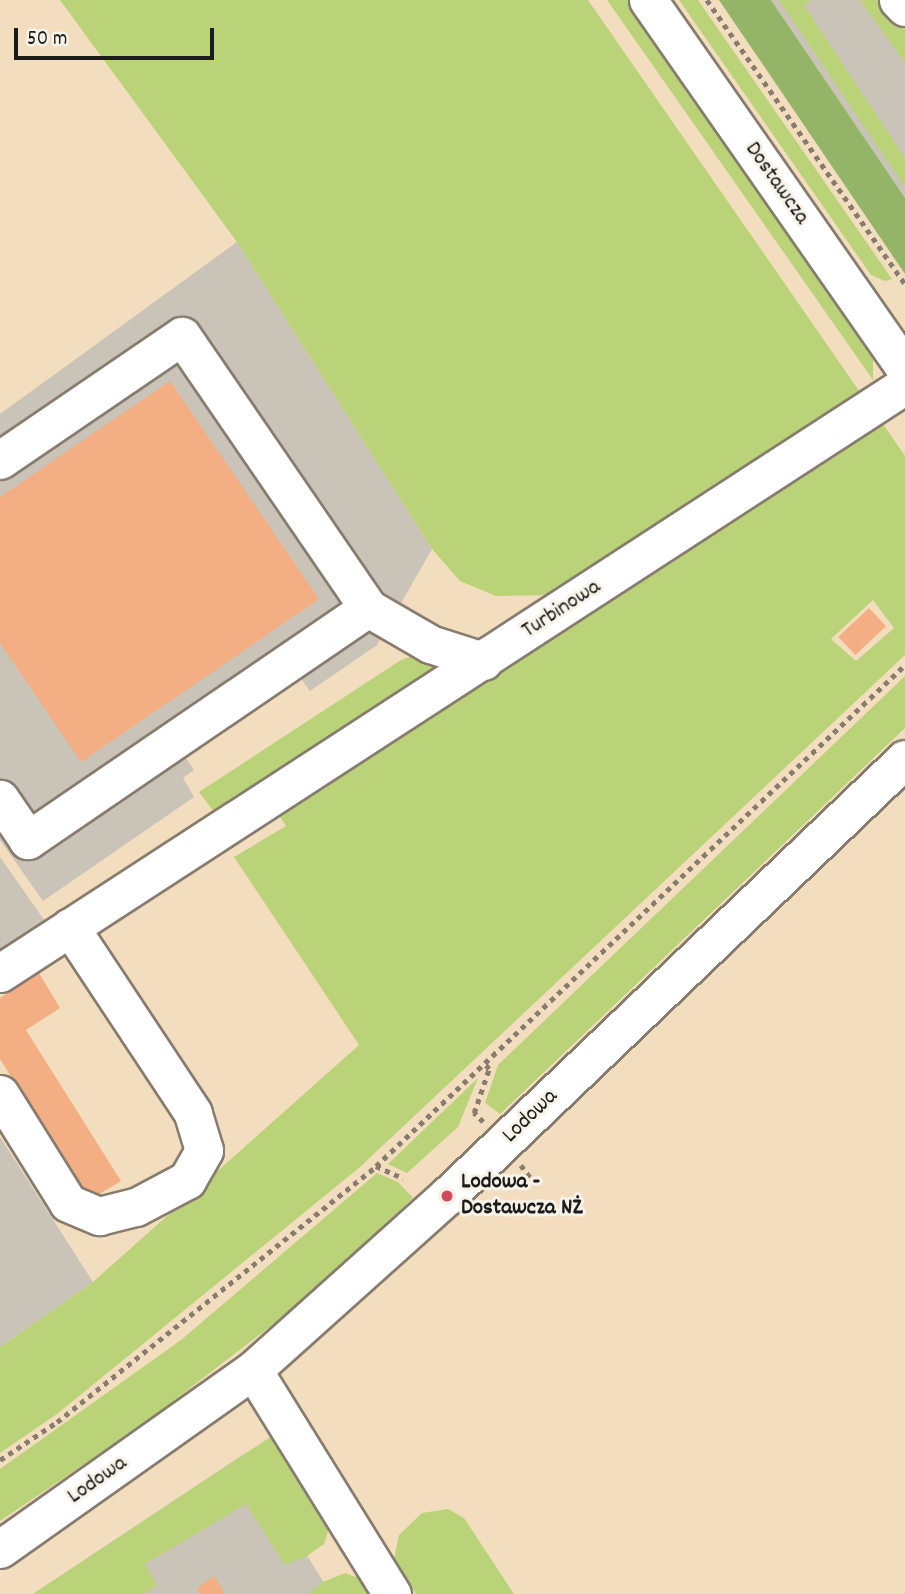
<!DOCTYPE html>
<meta charset="utf-8">
<style>
body{margin:0}
#map{position:relative;width:905px;height:1594px;overflow:hidden;background:#f2ddbf;font-family:Dekko,sans-serif}
div>[style]{position:absolute}
[style*='--x']{left:calc(var(--x)*1px);top:calc(var(--y)*1px);width:calc(var(--w)*1px);rotate:calc(var(--a)*1deg)}
.industrial>*{inset:0;background:#c9c3b8}
.green>*{inset:0;background:#bbd378}
.forest>*{inset:0;background:#94b568}
.building>*{inset:0;background:#f3ae84;transform-origin:0 0}
.path>*{height:4.5px;margin-top:-2.25px;transform-origin:0;background:repeating-linear-gradient(90deg,#877c6e 0 5px,transparent 0 10px)}
.roads{filter:drop-shadow(2px 0 #877c6e) drop-shadow(-2px 0 #877c6e) drop-shadow(0 2px #877c6e) drop-shadow(0 -2px #877c6e)}
.minor>*{height:37px;margin:-18.5px;padding:0 18.5px;transform-origin:18.5px;border-radius:18.5px;background:#fff}
.dots>*{width:19px;height:19px;translate:-50% -50%;box-sizing:border-box;border:4px solid #f7f3e8;border-radius:50%}
span{translate:-50% -50%;white-space:nowrap;text-align:center;line-height:1.15;-webkit-text-stroke:6px #f7f3e8;paint-order:stroke}
.street-label{font-size:23px;color:#1c1c1c}
.poi-label{font-size:23px;color:#1c1c1c;font-weight:700}
.left{translate:0 -50%;text-align:left}
.scale{position:absolute;left:14px;top:28px;width:200px;height:32px;box-sizing:border-box;border:4px solid #1c1c1c;border-top:0;padding-left:9px;font-size:21px;line-height:24px;white-space:nowrap;color:#1c1c1c;-webkit-text-stroke:5px #f7f3e8;paint-order:stroke}
</style>
<div id="map">
<div class="industrial">
<div style="clip-path:polygon(771px 0,905px 0,905px 198px)"></div>
<div style="clip-path:polygon(237px 242px,432px 549px,377px 645px,310px 691px,299px 676px,181px 751px,194px 770px,183px 778px,194px 797px,43px 901px,0 840px,0 414px)"></div>
<div style="clip-path:polygon(0 857px,47px 924px,0 957px)"></div>
<div style="clip-path:polygon(0 1137px,93px 1282px,0 1347px)"></div>
<div style="clip-path:polygon(244px 1454px,331px 1594px,33px 1594px)"></div>
</div>
<div class="green">
<div style="clip-path:polygon(60px 0,588px 0,862px 395px,549px 595px,496px 596px,460px 581px,432px 549px,237px 242px)"></div>
<div style="clip-path:polygon(607px 0,628px 0,860px 334px,873px 360px,873px 380px)"></div>
<div style="clip-path:polygon(679px 0,698px 0,892px 279px,885px 281px,871px 275px)"></div>
<div style="clip-path:polygon(779px 0,811px 0,804px 5px,905px 158px,905px 187px)"></div>
<div style="clip-path:polygon(860px 0,877px 0,905px 29px,905px 63px)"></div>
<div style="clip-path:polygon(evenodd,873px 419px,883px 424px,905px 456px,905px 655px,360px 1167px,57px 1414px,0 1453px,0 1347px,93px 1282px,359px 1045px,234px 857px,286px 826px,275px 809px,873px 419px,873px 600px,894px 628px,856px 661px,831px 639px,873px 600px)"></div>
<div style="clip-path:polygon(418px 654px,435px 660px,442px 669px,218px 817px,199px 792px,401px 660px)"></div>
<div style="clip-path:polygon(905px 676px,905px 728px,500px 1114px,485px 1103px,498px 1065px)"></div>
<div style="clip-path:polygon(478px 1078px,458px 1127px,407px 1173px,388px 1164px)"></div>
<div style="clip-path:polygon(377px 1173px,398px 1182px,413px 1198px,307px 1298px,145px 1423px,0 1521px,0 1469px,181px 1340px)"></div>
<div style="clip-path:polygon(275px 1434px,331px 1522px,324px 1544px,307px 1556px,285px 1565px,246px 1504px,145px 1564px,157px 1585px,144px 1594px,33px 1594px)"></div>
<div style="clip-path:polygon(448px 1509px,464px 1518px,514px 1594px,416px 1594px,394px 1559px,399px 1535px,422px 1513px)"></div>
<div style="clip-path:polygon(345px 1573px,367px 1581px,375px 1594px,309px 1594px,323px 1582px)"></div>
</div>
<div class="forest">
<div style="clip-path:polygon(719px 0,771px 0,905px 198px,905px 274px)"></div>
</div>
<div class="building">
<div style="clip-path:polygon(170px 381px,319px 599px,81px 762px,0 643px,0 497px)"></div>
<div style="left:869px;top:608px;width:25px;height:42px;rotate:47deg"></div>
<div style="clip-path:polygon(39px 973px,60px 1008px,26px 1030px,121px 1181px,88px 1201px,0 1059px,0 998px)"></div>
<div style="clip-path:polygon(214px 1576px,225px 1594px,199px 1594px,197px 1588px)"></div>
</div>
<div class="path">
<div style="--x:707;--y:0;--w:346;--a:55.1"></div>
<div style="--x:483;--y:1122;--w:13;--a:-135"></div>
<div style="--x:474;--y:1113;--w:46;--a:-71.2"></div>
<div style="--x:489;--y:1069;--w:9;--a:-131"></div>
<div style="--x:521;--y:1165;--w:20;--a:53"></div>
<div style="--x:376;--y:1166;--w:30;--a:24"></div>
<div style="--x:0;--y:1460;--w:69;--a:-33.7"></div>
<div style="--x:57;--y:1422;--w:409;--a:-38.7"></div>
<div style="--x:376;--y:1166;--w:729;--a:-43.44"></div>
</div>
<div class="roads">
<div class="minor">
<div style="--x:648;--y:0;--w:449;--a:55.1"></div>
<div style="--x:898;--y:0;--w:10;--a:45"></div>
<div style="--x:0;--y:460;--w:220;--a:-34.3"></div>
<div style="--x:182;--y:336;--w:330;--a:55.6"></div>
<div style="--x:368;--y:608;--w:412;--a:145.7"></div>
<div style="--x:28;--y:840;--w:50;--a:-124.3"></div>
<div style="--x:368;--y:608;--w:72;--a:30.1"></div>
<div style="--x:430;--y:644;--w:56;--a:17.8"></div>
<div style="--x:0;--y:973;--w:1079;--a:-33.01"></div>
<div style="--x:0;--y:1094;--w:128;--a:58"></div>
<div style="--x:68;--y:1203;--w:34;--a:23"></div>
<div style="--x:99;--y:1216;--w:38;--a:-14"></div>
<div style="--x:136;--y:1207;--w:58;--a:-27.9"></div>
<div style="--x:187;--y:1180;--w:34;--a:-60"></div>
<div style="--x:204;--y:1150;--w:39;--a:-107"></div>
<div style="--x:193;--y:1113;--w:223;--a:-123.5"></div>
<div style="--x:253;--y:1370;--w:264;--a:58.2"></div>
<div style="--x:0;--y:1549;--w:310;--a:-35.3"></div>
<div style="--x:253;--y:1370;--w:261;--a:-41.9"></div>
<div style="--x:447;--y:1196;--w:633;--a:-43.66"></div>
</div>
</div>
<div class="dots">
<div style="left:447px;top:1196px;background:#d1495b"></div>
</div>
<div class="street-label">
<span style="left:776px;top:184px;rotate:55deg">Dostawcza</span>
<span style="left:562px;top:610px;rotate:-33deg">Turbinowa</span>
<span style="left:531px;top:1117px;rotate:-44deg">Lodowa</span>
<span style="left:98px;top:1481px;rotate:-35deg">Lodowa</span>
</div>
<div class="poi-label">
<span class="left" style="left:461px;top:1196px">Lodowa -<br>Dostawcza NŻ</span>
</div>
<div class="scale">50 m</div>
</div>
